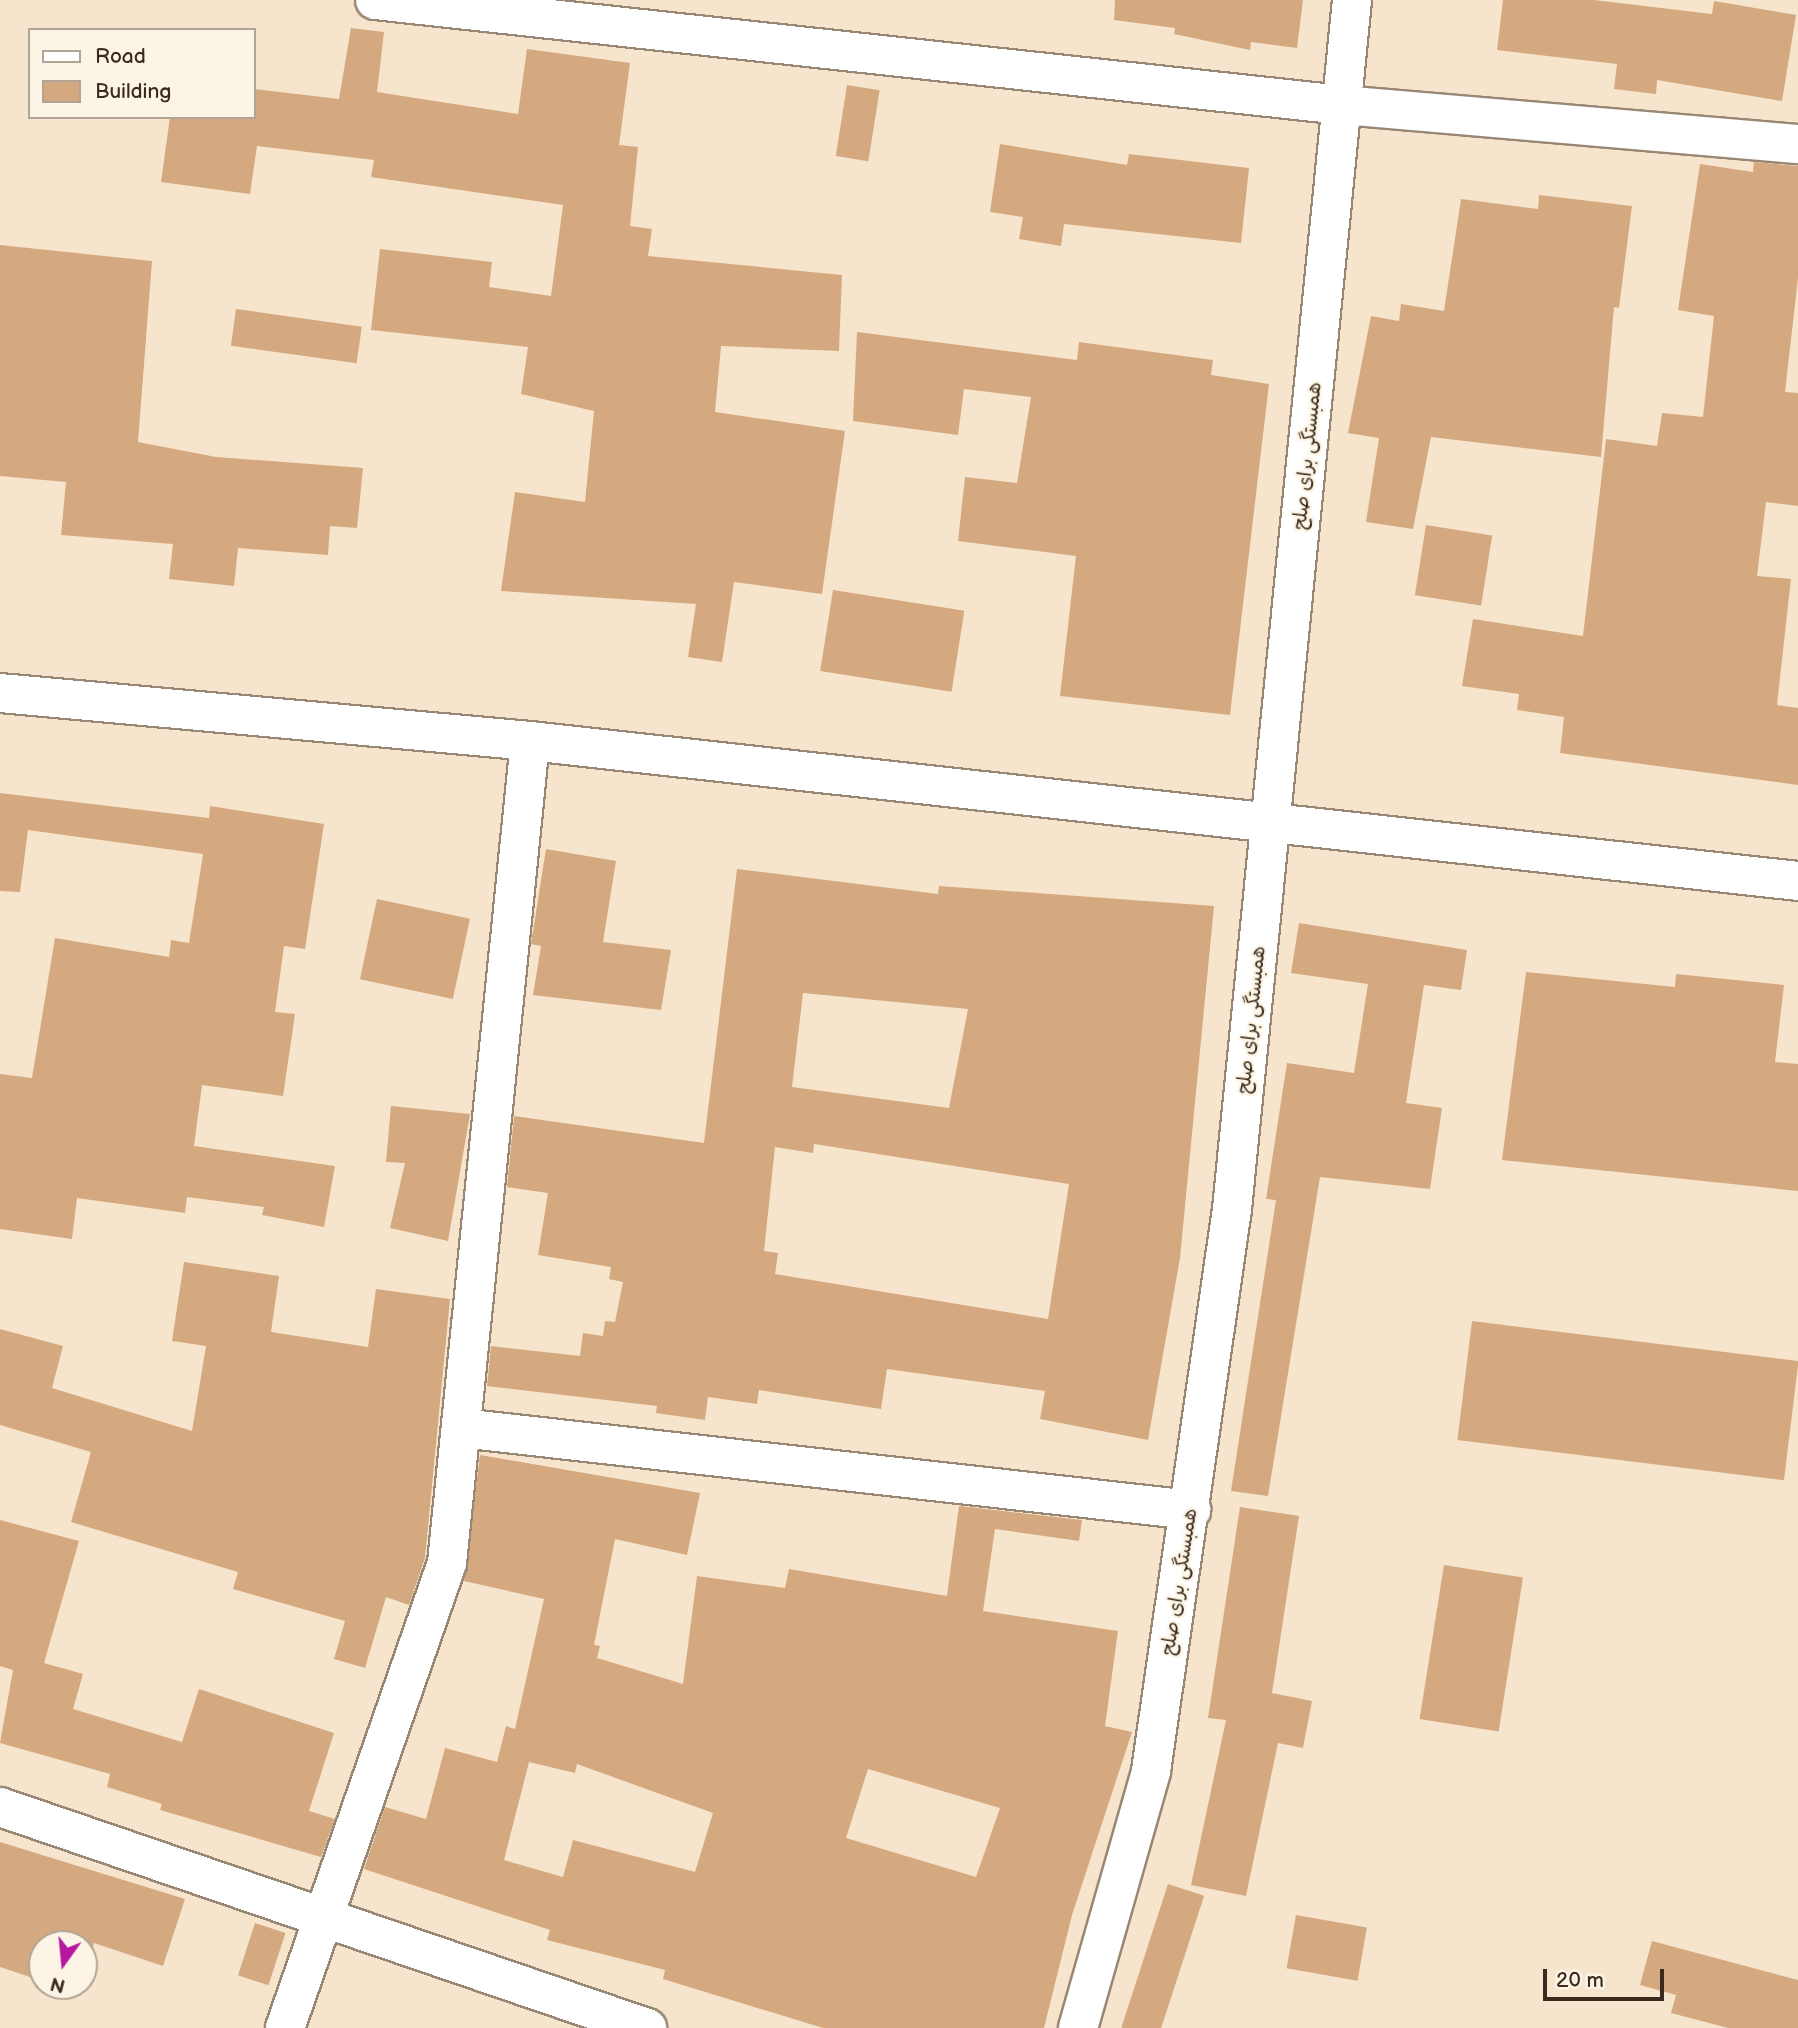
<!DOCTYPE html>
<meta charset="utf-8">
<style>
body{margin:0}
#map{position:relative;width:1798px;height:2028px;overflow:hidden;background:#f7e4cc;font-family:"Balsamiq Sans","Playpen Sans Arabic",sans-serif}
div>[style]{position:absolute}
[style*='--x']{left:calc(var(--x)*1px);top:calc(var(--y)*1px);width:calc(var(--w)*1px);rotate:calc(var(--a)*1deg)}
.building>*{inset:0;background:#d5a97f;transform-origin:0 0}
.roads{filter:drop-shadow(2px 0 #998775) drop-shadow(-2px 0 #998775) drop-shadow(0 2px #998775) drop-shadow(0 -2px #998775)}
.minor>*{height:38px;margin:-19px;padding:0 19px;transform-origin:19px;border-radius:19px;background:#fff}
span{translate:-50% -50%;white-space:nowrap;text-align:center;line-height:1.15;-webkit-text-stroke:5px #fcf5e5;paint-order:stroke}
.street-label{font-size:19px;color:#3b2a1e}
.legend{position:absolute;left:28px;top:28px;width:228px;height:91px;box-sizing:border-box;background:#fcf5e5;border:2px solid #afa495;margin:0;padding:9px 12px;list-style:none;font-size:21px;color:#3b2a1e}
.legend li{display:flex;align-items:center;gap:14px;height:35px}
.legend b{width:35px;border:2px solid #afa495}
.north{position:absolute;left:28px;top:1930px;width:70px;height:70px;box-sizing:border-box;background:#fcf5e5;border:2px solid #afa495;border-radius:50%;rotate:195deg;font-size:19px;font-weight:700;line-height:28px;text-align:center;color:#3b2a1e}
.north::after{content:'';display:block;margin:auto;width:24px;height:32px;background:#b5179e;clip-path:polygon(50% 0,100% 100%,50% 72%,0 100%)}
.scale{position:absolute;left:1543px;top:1969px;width:121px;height:32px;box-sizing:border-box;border:4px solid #3b2a1e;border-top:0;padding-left:9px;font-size:21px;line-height:24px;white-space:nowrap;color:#3b2a1e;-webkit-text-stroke:5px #fcf5e5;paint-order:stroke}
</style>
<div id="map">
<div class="building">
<div style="clip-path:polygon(1115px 0,1303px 0,1297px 48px,1251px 42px,1250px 50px,1174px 34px,1175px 28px,1114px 20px)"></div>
<div style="clip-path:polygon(1503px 0,1594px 0,1712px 14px,1714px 1px,1796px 15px,1782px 101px,1657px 80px,1656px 94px,1614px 89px,1617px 64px,1497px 50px)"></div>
<div style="clip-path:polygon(351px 28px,384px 32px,377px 92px,518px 114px,527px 49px,630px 63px,619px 145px,638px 147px,630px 226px,652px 229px,648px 256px,842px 275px,839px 351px,721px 346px,715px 412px,845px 431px,822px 594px,734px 582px,722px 662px,688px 657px,696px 604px,501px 591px,515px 492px,585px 502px,594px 411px,521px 394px,528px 347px,371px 330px,380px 249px,492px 262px,489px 287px,551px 296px,563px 205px,371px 177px,374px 160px,257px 146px,250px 194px,161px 182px,170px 117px,254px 117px,254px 89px,339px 99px)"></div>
<div style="left:847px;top:85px;width:33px;height:72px;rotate:9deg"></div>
<div style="clip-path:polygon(1000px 144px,1127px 165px,1129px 154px,1249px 168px,1241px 243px,1064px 224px,1061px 246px,1019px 239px,1023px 217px,990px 212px)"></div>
<div style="clip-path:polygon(1754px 162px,1798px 166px,1798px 278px,1785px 392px,1798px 393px,1798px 506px,1766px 502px,1757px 576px,1791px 579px,1777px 705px,1798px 708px,1798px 785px,1560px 753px,1564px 717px,1517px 710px,1519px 694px,1462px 686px,1473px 619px,1583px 636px,1606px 439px,1657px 446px,1662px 413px,1703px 417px,1714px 316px,1678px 310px,1700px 164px,1753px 172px)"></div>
<div style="clip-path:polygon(1539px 195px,1632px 206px,1619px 308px,1614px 307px,1601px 457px,1431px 437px,1413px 529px,1366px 522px,1379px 438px,1348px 433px,1371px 316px,1399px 321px,1401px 304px,1444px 311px,1461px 199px,1538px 209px)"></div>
<div style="clip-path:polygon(0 245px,152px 261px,138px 442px,216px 457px,363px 468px,357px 528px,330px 526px,328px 555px,238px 548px,234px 586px,169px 579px,173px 544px,61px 535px,66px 482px,0 476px)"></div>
<div style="left:236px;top:309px;width:127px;height:37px;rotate:8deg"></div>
<div style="clip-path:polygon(857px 332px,1077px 360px,1079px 342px,1213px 360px,1211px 375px,1269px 384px,1230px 715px,1060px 696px,1076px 556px,958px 541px,965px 477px,1017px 483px,1031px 397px,964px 389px,958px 435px,853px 421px)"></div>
<div style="left:1426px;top:525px;width:67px;height:71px;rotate:9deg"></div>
<div style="left:833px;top:590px;width:133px;height:82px;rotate:9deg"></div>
<div style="clip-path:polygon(0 793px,209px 818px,210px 806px,324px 824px,305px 949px,284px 946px,275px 1012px,295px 1014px,283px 1096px,202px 1085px,194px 1146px,335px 1166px,324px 1227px,262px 1215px,264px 1207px,187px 1197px,185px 1213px,77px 1198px,72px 1239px,0 1229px,0 1074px,32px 1078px,55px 938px,169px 957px,171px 940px,189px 943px,203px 854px,28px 830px,20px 892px,0 891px)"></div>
<div style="clip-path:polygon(546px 849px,616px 861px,603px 942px,671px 950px,661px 1010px,533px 995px,541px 946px,531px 944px)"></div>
<div style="clip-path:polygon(evenodd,737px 869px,938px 894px,939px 886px,1214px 906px,1180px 1258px,1148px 1440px,1040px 1419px,1045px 1391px,887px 1369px,881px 1409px,759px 1390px,757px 1404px,708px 1397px,705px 1420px,656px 1413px,657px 1406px,487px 1386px,491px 1346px,580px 1356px,583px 1333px,603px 1336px,605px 1321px,615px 1322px,623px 1282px,609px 1279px,611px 1267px,538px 1255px,548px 1193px,507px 1187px,514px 1116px,704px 1143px,737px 869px,803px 993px,968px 1009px,949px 1108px,792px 1087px,803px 993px,737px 869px,814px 1144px,1069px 1184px,1048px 1319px,775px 1274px,778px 1253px,764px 1251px,775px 1147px,813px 1153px,814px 1144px)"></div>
<div style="left:377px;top:899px;width:95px;height:82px;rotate:12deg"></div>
<div style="clip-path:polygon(1299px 923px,1467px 950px,1461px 990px,1424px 985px,1406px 1103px,1442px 1108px,1430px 1189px,1320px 1177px,1268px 1496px,1231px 1491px,1276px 1200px,1266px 1199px,1287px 1063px,1354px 1073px,1368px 984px,1291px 973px)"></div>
<div style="clip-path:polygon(1526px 972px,1675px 987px,1676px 974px,1784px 985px,1775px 1062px,1798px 1064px,1798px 1191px,1502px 1160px)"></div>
<div style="clip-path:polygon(391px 1106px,470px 1114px,448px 1241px,390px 1228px,405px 1163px,386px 1162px)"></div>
<div style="clip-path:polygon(184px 1262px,279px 1276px,271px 1332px,368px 1347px,376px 1289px,450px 1299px,425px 1558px,409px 1605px,386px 1597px,365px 1668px,334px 1659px,345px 1621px,233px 1589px,238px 1572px,71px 1522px,91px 1452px,0 1425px,0 1329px,63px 1346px,52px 1388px,192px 1431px,206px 1346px,172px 1341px)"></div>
<div style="left:1472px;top:1321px;width:329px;height:120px;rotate:7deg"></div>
<div style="clip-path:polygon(evenodd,480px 1455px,700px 1493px,687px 1555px,615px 1539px,594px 1645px,600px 1646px,597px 1658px,683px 1684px,697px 1576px,785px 1588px,789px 1569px,947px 1596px,959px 1506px,1082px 1520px,1079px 1541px,995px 1529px,983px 1611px,1118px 1631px,1105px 1726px,1132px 1732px,1072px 1915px,1044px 2028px,823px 2028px,663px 1979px,665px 1970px,547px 1940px,550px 1930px,364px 1869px,385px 1807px,426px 1819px,445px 1748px,497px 1762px,506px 1726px,515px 1729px,544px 1599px,464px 1581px,480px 1455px,529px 1762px,575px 1773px,577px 1764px,713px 1813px,695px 1872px,573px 1840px,563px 1877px,504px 1860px,529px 1762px,480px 1455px,868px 1769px,1000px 1808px,976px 1877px,846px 1838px,868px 1769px)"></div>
<div style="clip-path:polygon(1240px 1507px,1299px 1516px,1272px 1693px,1312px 1701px,1303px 1748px,1278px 1743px,1246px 1896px,1191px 1885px,1226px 1720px,1208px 1718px)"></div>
<div style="clip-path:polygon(0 1520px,79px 1541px,44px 1663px,83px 1674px,73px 1709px,182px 1742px,199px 1689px,334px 1733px,309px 1811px,335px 1819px,321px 1857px,160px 1810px,162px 1804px,107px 1787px,110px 1774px,0 1743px,13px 1670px,0 1666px)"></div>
<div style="left:1444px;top:1565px;width:80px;height:156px;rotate:9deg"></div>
<div style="clip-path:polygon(0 1842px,185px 1899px,163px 1966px,94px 1943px,84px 1971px,84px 1944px,42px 1944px,42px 1981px,0 1967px)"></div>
<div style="left:1168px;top:1884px;width:38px;height:151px;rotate:18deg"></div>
<div style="left:1296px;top:1915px;width:72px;height:54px;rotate:10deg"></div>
<div style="left:255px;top:1923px;width:32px;height:55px;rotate:18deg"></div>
<div style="clip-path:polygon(1652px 1941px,1798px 1980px,1798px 2028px,1728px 2028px,1671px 2013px,1676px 1995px,1640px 1985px)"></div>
</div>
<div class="roads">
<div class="minor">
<div style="--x:375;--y:0;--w:973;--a:6.2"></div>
<div style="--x:1342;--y:105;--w:458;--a:4.9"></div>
<div style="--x:0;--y:693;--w:532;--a:5.17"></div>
<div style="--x:530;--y:741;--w:1276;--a:6.3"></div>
<div style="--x:461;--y:1428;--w:735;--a:6.41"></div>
<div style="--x:0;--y:1807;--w:684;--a:18.86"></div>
<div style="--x:285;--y:2028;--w:492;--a:-70.8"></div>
<div style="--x:447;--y:1563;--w:826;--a:-84.23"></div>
<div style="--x:1078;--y:2028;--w:267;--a:-74.1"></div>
<div style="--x:1151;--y:1771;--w:568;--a:-81.8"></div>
<div style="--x:1232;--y:1209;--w:1215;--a:-84.33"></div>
</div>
</div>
<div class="street-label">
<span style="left:1308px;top:456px;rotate:-84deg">همبستگی برای صلح</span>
<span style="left:1252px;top:1020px;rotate:-84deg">همبستگی برای صلح</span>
<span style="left:1180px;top:1582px;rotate:-81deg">همبستگی برای صلح</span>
</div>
<ul class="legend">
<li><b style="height:9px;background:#fff"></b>Road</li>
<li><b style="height:19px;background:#d5a97f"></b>Building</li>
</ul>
<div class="north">N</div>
<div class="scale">20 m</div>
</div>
